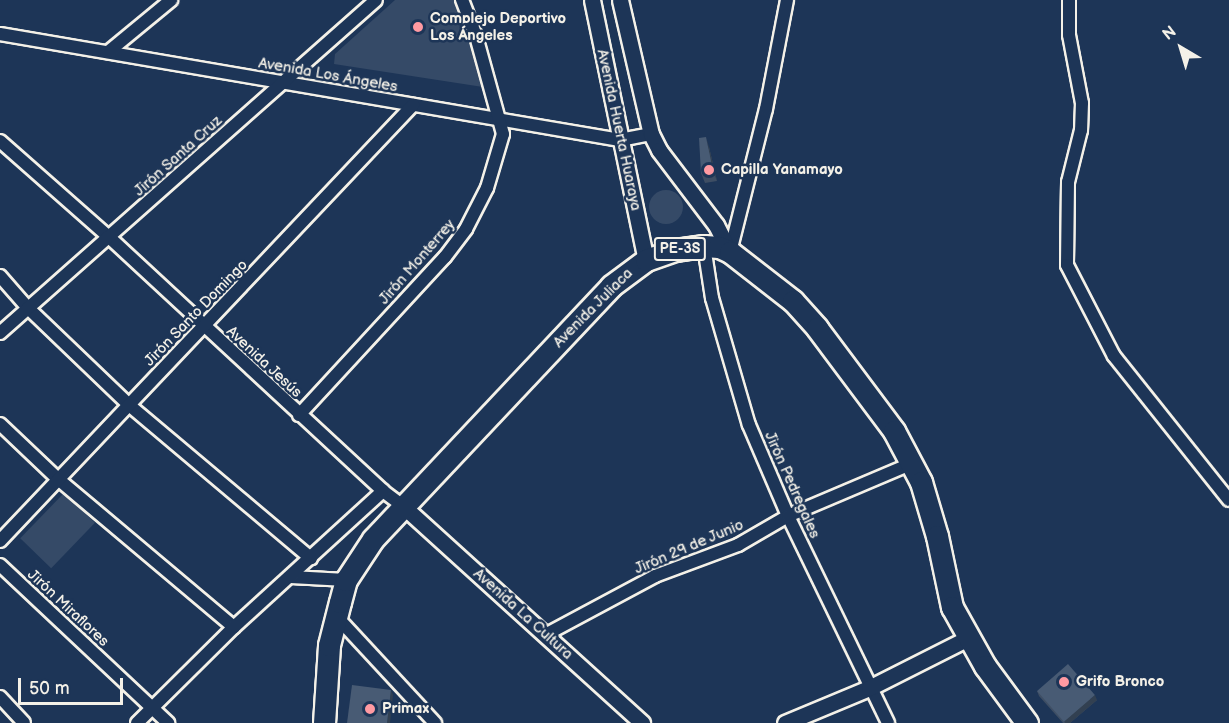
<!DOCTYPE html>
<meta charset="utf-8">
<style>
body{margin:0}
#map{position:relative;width:1229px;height:723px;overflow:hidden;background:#1d3557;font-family:"Balsamiq Sans",sans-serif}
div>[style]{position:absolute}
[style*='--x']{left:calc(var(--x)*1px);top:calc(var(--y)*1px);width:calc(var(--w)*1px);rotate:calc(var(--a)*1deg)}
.green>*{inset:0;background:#354a67;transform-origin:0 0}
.round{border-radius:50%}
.roads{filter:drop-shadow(2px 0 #f4f1e8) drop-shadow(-2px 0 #f4f1e8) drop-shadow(0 2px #f4f1e8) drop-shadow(0 -2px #f4f1e8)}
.minor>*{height:12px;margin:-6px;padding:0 6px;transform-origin:6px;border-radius:6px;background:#1d3557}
.tertiary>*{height:15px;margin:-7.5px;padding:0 7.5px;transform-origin:7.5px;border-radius:7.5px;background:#1d3557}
.trunk>*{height:21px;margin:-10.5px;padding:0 10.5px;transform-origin:10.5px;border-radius:10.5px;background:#1d3557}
.wall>*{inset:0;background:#3e4e64}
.shaded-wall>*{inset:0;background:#324051}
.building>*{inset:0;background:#485b74;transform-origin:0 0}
.dots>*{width:16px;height:16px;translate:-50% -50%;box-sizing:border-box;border:3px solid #1d3557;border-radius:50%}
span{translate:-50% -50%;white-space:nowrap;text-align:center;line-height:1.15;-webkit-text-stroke:5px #1d3557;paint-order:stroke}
.shield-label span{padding:2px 4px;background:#1d3557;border:2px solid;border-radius:4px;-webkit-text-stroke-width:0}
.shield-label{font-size:14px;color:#f4f1e8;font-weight:700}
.poi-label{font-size:15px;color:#f4f1e8;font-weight:700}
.left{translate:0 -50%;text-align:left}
.street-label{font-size:15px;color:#f4f1e8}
.north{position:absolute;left:1151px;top:18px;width:60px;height:60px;-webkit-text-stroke:4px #1d3557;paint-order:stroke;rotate:322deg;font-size:16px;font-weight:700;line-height:24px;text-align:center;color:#f4f1e8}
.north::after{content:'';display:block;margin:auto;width:21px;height:27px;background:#f4f1e8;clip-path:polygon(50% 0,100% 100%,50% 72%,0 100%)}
.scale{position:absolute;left:18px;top:678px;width:105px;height:27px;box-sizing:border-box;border:3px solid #f4f1e8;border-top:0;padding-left:8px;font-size:18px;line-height:21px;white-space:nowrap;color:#f4f1e8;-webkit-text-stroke:4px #1d3557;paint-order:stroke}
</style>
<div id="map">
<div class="green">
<div style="clip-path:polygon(395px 0,463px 0,487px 82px,483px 87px,334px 64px,335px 54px)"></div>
<div class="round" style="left:649px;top:190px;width:34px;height:34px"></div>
<div style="left:64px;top:493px;width:43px;height:63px;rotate:44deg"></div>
</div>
<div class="roads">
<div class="minor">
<div style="--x:1069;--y:0;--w:35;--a:90"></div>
<div style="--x:1069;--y:35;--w:69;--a:79.2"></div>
<div style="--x:1082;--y:103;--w:27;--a:92"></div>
<div style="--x:1081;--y:130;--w:54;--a:104"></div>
<div style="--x:1068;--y:182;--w:83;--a:90.7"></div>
<div style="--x:1067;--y:265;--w:102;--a:62.7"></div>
<div style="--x:1114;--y:356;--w:184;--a:51.4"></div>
<div style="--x:0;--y:34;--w:629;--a:9.7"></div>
<div style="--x:620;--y:140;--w:32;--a:-11"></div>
<div style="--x:108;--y:52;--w:82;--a:-39.5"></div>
<div style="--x:0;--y:141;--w:147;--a:41.4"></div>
<div style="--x:110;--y:238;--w:372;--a:42.8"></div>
<div style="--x:383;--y:491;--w:25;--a:37"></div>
<div style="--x:704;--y:246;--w:53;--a:81.3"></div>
<div style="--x:712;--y:298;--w:132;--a:73.8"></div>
<div style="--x:749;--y:425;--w:99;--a:66.8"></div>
<div style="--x:788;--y:516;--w:230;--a:64.2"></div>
<div style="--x:730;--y:252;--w:147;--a:-75.9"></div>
<div style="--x:766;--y:109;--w:111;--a:-79.1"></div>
<div style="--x:0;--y:276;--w:43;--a:48.8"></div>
<div style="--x:28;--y:308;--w:140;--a:43.8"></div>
<div style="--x:129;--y:405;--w:238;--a:40.1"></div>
<div style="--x:0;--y:333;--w:502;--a:-41.53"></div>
<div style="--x:299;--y:415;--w:215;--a:-47.3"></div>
<div style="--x:445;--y:257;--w:35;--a:-53"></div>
<div style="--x:466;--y:229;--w:46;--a:-62.9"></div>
<div style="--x:487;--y:188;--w:56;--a:-73.5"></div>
<div style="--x:503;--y:134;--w:102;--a:-105.4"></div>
<div style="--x:476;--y:36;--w:39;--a:-111"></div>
<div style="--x:0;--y:424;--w:80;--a:43.5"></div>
<div style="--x:58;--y:479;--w:230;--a:40.1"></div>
<div style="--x:0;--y:541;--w:601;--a:-46.55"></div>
<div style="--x:0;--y:565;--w:231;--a:43.2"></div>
<div style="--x:291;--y:577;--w:55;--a:3.1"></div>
<div style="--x:336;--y:616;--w:146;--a:47.2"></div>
<div style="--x:545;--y:635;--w:125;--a:-28.2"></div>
<div style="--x:655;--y:576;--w:89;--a:-20.5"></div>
<div style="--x:738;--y:545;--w:58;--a:-30.1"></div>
<div style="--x:788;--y:516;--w:136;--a:-23"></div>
<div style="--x:0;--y:697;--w:35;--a:47"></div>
<div style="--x:137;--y:723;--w:136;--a:-44.7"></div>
<div style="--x:234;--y:627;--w:202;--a:-42.4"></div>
</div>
<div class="tertiary">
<div style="--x:592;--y:0;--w:266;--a:78.3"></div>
<div style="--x:620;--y:0;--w:138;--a:77"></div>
<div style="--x:651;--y:134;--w:18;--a:63"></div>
<div style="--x:659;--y:150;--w:94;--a:52.8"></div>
<div style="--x:716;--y:225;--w:30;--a:63"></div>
<div style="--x:403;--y:506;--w:323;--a:42.2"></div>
<div style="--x:785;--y:723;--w:91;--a:-22.6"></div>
<div style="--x:869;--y:688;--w:111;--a:-26.8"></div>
</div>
<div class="trunk">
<div style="--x:324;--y:723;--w:78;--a:-86.3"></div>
<div style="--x:329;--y:645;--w:44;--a:-75.7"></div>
<div style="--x:340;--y:602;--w:23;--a:-75"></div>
<div style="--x:346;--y:580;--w:49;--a:-56.6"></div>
<div style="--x:373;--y:539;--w:347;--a:-46.7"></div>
<div style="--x:611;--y:286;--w:44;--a:-36.6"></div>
<div style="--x:646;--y:260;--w:31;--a:-19"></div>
<div style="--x:675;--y:250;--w:29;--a:-8"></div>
<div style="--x:704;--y:246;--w:15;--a:4"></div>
<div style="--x:719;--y:247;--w:12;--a:24"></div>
<div style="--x:730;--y:252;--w:80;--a:37.9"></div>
<div style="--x:793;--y:301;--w:36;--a:48"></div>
<div style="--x:817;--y:328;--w:129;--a:53.2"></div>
<div style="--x:894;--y:431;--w:58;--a:62.1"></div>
<div style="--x:921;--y:482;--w:56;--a:73.5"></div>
<div style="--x:937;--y:536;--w:73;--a:78.1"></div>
<div style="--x:952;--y:607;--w:68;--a:60.8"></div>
<div style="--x:985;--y:666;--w:71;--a:53.6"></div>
</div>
</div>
<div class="wall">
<div style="clip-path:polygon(709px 147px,717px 181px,705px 183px,701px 173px)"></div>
<div style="clip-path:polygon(1037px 691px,1097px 700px,1070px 723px,1063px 723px,1039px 696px)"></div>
</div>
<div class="shaded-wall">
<div style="clip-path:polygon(706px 137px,709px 147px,717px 181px,713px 171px)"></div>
<div style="clip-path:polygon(391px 690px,393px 695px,390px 723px,387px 723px)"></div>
<div style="clip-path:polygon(1095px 695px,1097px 700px,1070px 723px,1065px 723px,1064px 721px)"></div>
</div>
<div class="building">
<div style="clip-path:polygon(706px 137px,713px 171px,701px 173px,699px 138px)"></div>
<div style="left:1068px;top:664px;width:41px;height:41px;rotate:49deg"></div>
<div style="clip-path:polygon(352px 685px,391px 690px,387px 723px,347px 723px)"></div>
</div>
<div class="dots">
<div style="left:418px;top:27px;background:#ff9aa2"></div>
<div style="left:709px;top:170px;background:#ff9aa2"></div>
<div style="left:1064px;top:682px;background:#ff9aa2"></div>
<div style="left:370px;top:709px;background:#ff9aa2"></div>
</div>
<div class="shield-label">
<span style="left:680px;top:249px">PE-3S</span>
</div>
<div class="poi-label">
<span class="left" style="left:430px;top:27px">Complejo Deportivo<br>Los Ángeles</span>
<span class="left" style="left:721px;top:170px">Capilla Yanamayo</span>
<span class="left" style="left:1076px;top:682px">Grifo Bronco</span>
<span class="left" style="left:382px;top:709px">Primax</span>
</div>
<div class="street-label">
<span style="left:328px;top:75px;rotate:10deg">Avenida Los Ángeles</span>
<span style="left:619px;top:130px;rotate:78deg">Avenida Huerta Huaraya</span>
<span style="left:178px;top:156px;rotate:-42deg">Jirón Santa Cruz</span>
<span style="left:417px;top:262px;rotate:-49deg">Jirón Monterrey</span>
<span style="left:593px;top:308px;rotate:-45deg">Avenida Juliaca</span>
<span style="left:196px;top:313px;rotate:-46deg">Jirón Santo Domingo</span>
<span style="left:264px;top:362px;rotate:43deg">Avenida Jesús</span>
<span style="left:792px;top:485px;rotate:66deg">Jirón Pedregales</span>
<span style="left:689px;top:547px;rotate:-23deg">Jirón 29 de Junio</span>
<span style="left:68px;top:608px;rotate:43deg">Jirón Miraflores</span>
<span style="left:523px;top:614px;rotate:42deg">Avenida La Cultura</span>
</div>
<div class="north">N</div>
<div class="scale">50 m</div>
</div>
